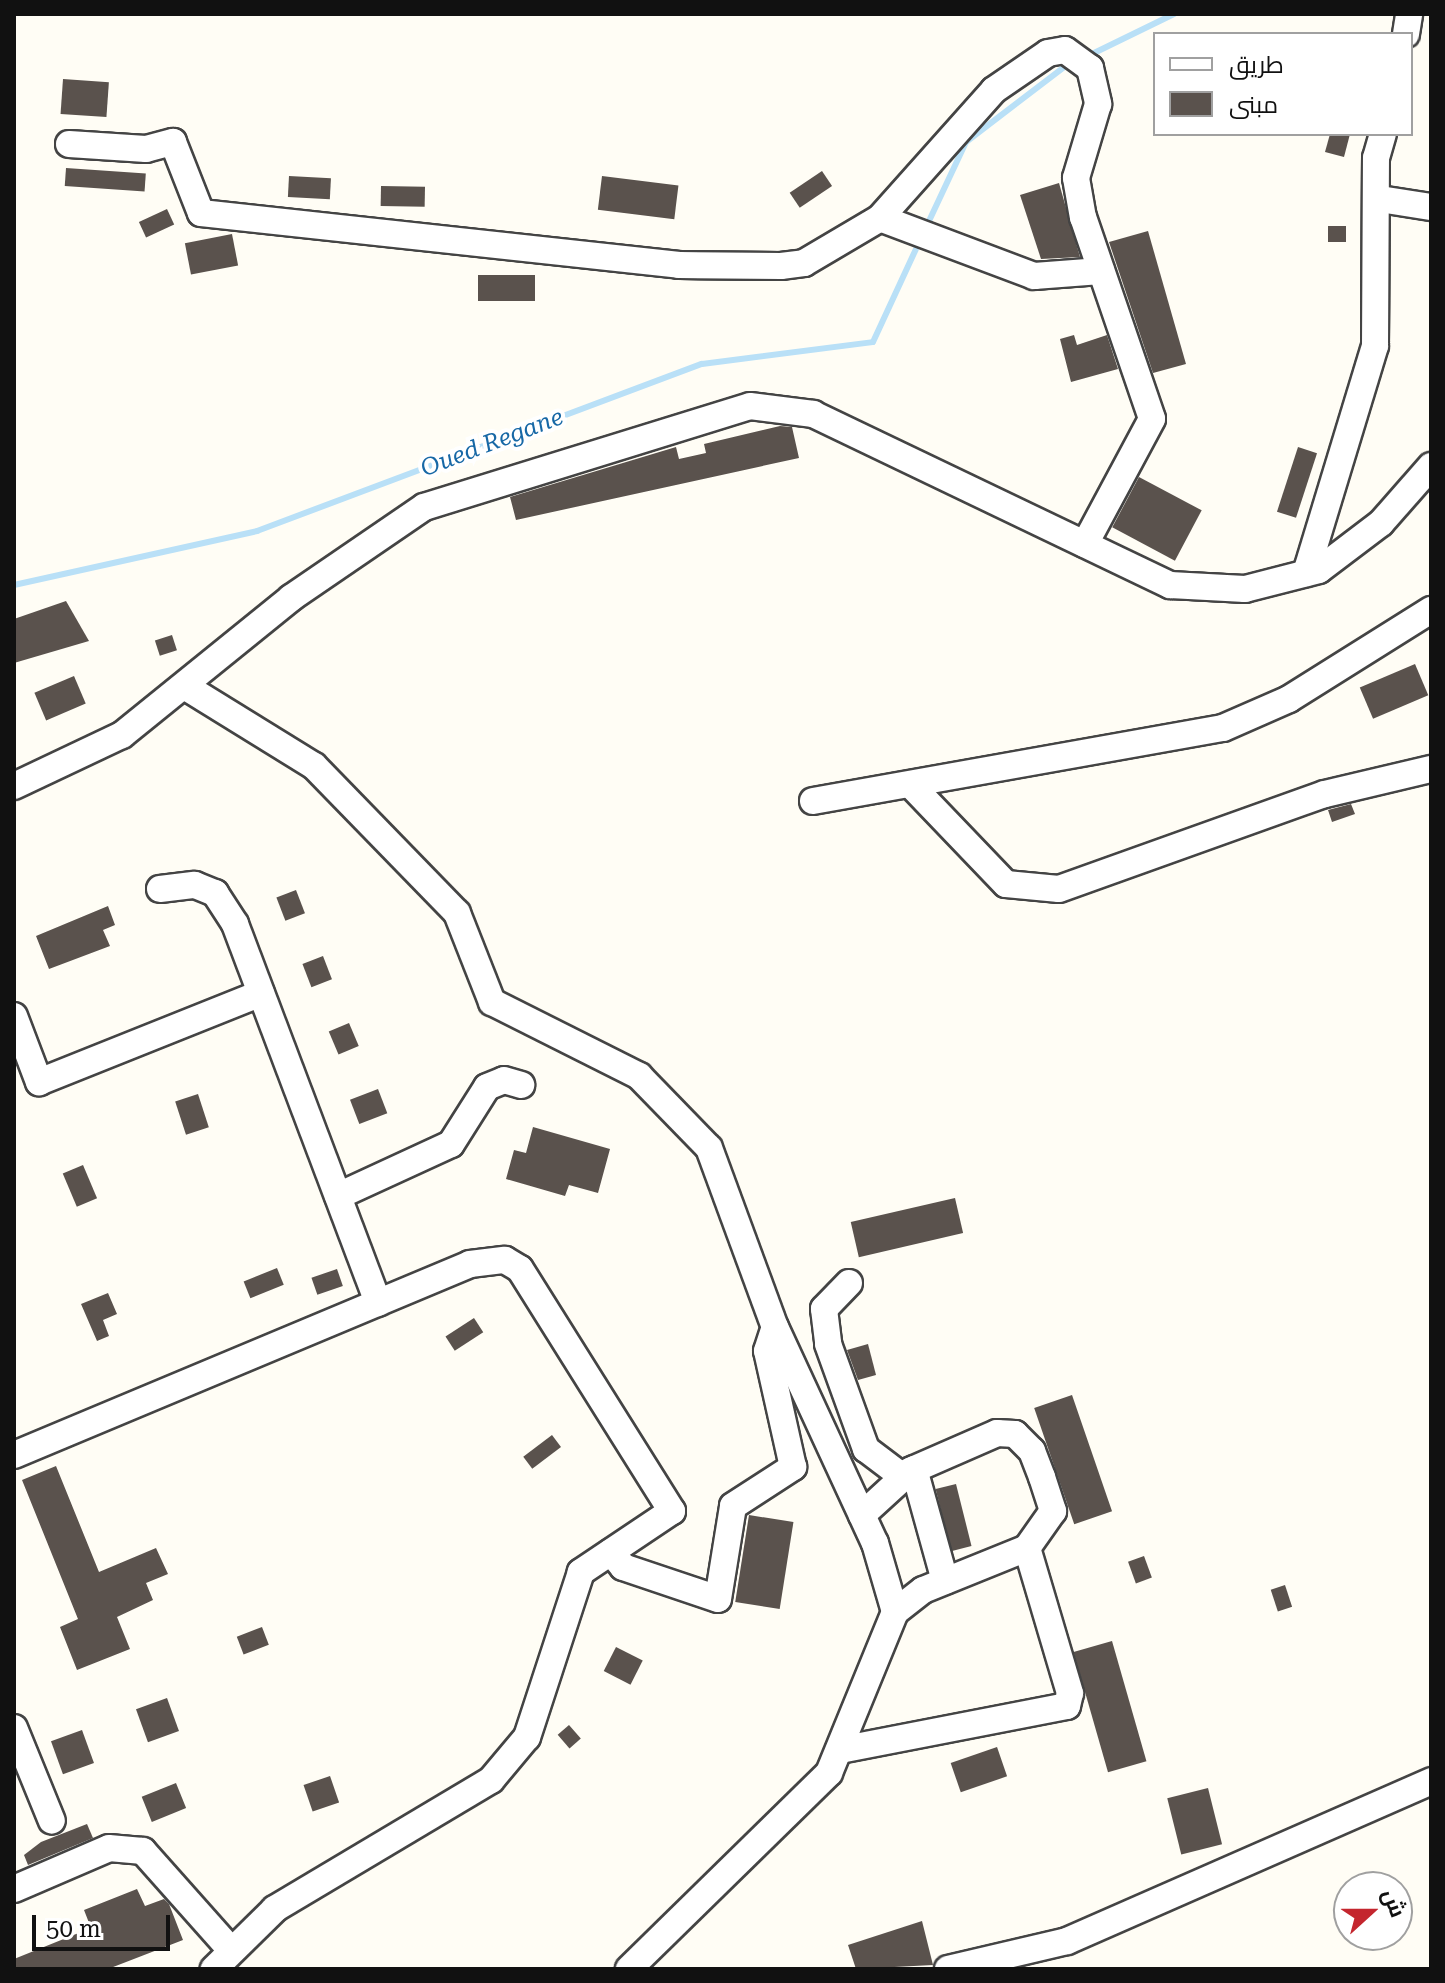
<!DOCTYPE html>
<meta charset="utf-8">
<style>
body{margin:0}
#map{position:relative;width:1445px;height:1983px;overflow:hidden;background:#fffdf5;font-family:"Roboto Serif",Cairo,serif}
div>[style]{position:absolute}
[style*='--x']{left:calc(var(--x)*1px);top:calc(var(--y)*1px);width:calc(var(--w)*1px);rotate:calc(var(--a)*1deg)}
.stream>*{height:6px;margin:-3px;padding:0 3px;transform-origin:3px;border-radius:3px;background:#b9e0f7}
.building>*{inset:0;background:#5a524d;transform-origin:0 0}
.roads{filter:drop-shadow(2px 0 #444) drop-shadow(-2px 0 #444) drop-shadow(0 2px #444) drop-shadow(0 -2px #444)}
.minor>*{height:26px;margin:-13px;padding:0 13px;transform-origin:13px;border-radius:13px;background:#fff}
span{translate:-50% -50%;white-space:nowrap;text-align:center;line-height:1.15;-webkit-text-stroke:8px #fff;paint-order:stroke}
.water-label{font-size:24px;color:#1768a6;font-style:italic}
.frame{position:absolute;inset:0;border:16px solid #111;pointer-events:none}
.legend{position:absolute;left:1153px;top:32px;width:260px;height:104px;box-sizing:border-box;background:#fff;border:2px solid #a0a0a0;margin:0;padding:10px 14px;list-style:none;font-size:24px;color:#111}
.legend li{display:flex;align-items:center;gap:16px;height:40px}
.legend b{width:40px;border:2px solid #a0a0a0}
.north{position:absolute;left:1333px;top:1871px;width:80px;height:80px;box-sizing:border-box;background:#fff;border:2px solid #a0a0a0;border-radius:50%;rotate:69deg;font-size:22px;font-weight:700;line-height:32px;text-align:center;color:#111}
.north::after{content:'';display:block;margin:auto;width:28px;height:36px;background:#c4262e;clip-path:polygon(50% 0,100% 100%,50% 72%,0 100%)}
.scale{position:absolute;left:32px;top:1915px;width:138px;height:36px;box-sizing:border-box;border:4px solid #111;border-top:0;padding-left:10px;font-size:24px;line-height:28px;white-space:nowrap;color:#111;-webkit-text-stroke:6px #fff;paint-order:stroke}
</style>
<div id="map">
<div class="stream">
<div style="--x:1094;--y:53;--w:89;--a:-26"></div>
<div style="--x:929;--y:221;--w:87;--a:-64.9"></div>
<div style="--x:966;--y:142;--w:123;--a:-37.4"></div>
<div style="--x:14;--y:585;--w:249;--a:-12.5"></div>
<div style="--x:257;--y:531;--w:475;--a:-20.6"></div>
<div style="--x:702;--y:364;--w:172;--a:-7.3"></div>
<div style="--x:873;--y:342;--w:102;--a:-65.2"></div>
</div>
<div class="building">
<div style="left:63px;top:79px;width:46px;height:35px;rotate:4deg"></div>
<div style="clip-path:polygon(1330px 134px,1350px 134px,1344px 157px,1325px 152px)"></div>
<div style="left:66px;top:168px;width:80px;height:18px;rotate:4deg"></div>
<div style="left:822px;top:171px;width:18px;height:39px;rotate:56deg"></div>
<div style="left:289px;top:176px;width:42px;height:21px;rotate:3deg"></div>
<div style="left:602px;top:176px;width:77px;height:34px;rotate:7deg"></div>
<div style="clip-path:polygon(1059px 183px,1080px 257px,1041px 259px,1020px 195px)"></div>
<div style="left:381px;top:186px;width:44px;height:20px;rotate:1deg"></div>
<div style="left:167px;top:209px;width:17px;height:31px;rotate:65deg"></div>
<div style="left:1328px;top:226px;width:18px;height:16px"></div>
<div style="clip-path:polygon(1148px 231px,1186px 364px,1153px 373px,1109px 242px)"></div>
<div style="left:232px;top:234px;width:32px;height:48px;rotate:79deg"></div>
<div style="left:535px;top:275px;width:26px;height:57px;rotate:90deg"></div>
<div style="clip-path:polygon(1074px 335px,1077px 345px,1107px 335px,1118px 369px,1071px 382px,1060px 339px)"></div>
<div style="clip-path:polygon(780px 426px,792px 427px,799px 458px,516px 520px,510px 497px,676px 447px,679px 459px,706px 453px,704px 444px)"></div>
<div style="left:1298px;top:447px;width:20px;height:68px;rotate:18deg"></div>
<div style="left:1139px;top:477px;width:71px;height:57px;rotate:28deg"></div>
<div style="clip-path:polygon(66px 601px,89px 641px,14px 663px,14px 619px)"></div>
<div style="left:172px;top:635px;width:16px;height:18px;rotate:72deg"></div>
<div style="left:1415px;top:664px;width:34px;height:60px;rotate:67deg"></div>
<div style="left:74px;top:676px;width:30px;height:43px;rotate:67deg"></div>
<div style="clip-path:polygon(1351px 804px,1355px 814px,1332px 822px,1328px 810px)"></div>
<div style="left:296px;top:890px;width:25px;height:21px;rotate:69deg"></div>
<div style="clip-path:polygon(108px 906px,115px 925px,103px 930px,110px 946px,49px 969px,36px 936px)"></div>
<div style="left:323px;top:956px;width:25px;height:22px;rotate:69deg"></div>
<div style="left:349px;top:1023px;width:25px;height:22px;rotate:67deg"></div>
<div style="left:378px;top:1089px;width:26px;height:30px;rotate:69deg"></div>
<div style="left:198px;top:1094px;width:35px;height:24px;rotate:72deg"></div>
<div style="clip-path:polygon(533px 1127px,610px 1149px,598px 1193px,569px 1185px,565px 1196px,506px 1179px,514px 1150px,526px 1153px)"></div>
<div style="left:83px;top:1165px;width:36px;height:22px;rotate:67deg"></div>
<div style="left:955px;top:1198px;width:36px;height:107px;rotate:77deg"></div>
<div style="left:277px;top:1268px;width:18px;height:36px;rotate:68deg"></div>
<div style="left:337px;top:1269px;width:18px;height:27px;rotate:71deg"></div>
<div style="clip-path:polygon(108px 1293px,117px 1314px,103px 1320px,109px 1336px,97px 1341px,81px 1304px)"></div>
<div style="left:474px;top:1318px;width:17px;height:34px;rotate:57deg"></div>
<div style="clip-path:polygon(868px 1344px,876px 1375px,858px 1380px,847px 1350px)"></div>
<div style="left:1072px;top:1395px;width:123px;height:40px;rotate:71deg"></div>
<div style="left:552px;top:1435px;width:15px;height:36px;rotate:53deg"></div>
<div style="clip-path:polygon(56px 1466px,99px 1572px,156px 1548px,168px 1574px,146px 1583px,153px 1600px,117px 1617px,130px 1649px,77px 1670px,60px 1627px,78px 1619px,22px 1480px)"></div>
<div style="left:956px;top:1484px;width:64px;height:21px;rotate:76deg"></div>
<div style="left:749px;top:1515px;width:45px;height:88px;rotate:9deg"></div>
<div style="left:1144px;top:1556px;width:23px;height:17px;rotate:70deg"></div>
<div style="left:1285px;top:1585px;width:23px;height:15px;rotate:72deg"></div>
<div style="left:262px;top:1627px;width:19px;height:27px;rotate:69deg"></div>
<div style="left:1112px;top:1641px;width:125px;height:40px;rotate:74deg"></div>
<div style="left:616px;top:1647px;width:30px;height:27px;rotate:27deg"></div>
<div style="left:167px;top:1698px;width:35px;height:33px;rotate:70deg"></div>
<div style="left:569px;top:1725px;width:18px;height:15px;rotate:49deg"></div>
<div style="left:82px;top:1730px;width:35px;height:33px;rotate:70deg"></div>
<div style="left:997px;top:1747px;width:31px;height:49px;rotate:71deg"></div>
<div style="left:330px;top:1776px;width:28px;height:28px;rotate:71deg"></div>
<div style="left:176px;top:1783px;width:27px;height:37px;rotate:68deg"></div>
<div style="left:1208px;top:1788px;width:58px;height:42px;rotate:76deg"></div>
<div style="clip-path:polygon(87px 1824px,93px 1838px,28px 1865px,24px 1855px,41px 1842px)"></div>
<div style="clip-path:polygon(137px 1889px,145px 1906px,164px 1899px,169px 1904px,183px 1940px,108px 1969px,14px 1969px,14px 1959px,91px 1928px,84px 1910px)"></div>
<div style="clip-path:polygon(922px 1921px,933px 1965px,856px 1969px,848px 1945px)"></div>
</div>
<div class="roads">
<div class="minor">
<div style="--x:1406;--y:34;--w:20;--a:-81"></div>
<div style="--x:69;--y:144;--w:77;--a:3.7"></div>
<div style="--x:146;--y:149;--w:28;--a:-15"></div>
<div style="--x:173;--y:142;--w:76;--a:68.5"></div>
<div style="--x:201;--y:213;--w:481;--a:6.2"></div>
<div style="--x:679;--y:265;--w:102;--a:0.6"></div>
<div style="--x:781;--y:266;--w:23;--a:-7"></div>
<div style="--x:804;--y:263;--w:88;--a:-30.6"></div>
<div style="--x:880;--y:218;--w:171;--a:-48.3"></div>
<div style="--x:994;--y:90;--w:65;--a:-34.4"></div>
<div style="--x:1048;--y:53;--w:17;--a:-10"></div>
<div style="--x:1065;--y:50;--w:31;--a:36"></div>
<div style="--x:1090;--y:68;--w:37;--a:77"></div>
<div style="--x:1098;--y:104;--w:77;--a:106.6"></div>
<div style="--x:1076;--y:178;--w:40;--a:80"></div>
<div style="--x:1083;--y:217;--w:213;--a:71.1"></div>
<div style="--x:1152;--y:419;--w:142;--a:118.2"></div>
<div style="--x:1380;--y:199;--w:52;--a:8.9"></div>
<div style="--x:880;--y:218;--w:165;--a:20.6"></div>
<div style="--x:1034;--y:276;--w:67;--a:-4.3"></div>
<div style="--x:1306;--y:573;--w:237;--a:-73.1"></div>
<div style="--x:1375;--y:346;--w:188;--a:-89.7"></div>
<div style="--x:1376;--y:158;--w:25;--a:-74"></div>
<div style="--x:186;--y:687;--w:150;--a:31.7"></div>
<div style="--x:314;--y:766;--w:205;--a:45.8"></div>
<div style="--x:457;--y:913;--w:96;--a:68.5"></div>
<div style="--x:492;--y:1002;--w:165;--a:26.7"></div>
<div style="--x:639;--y:1076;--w:100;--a:45.8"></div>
<div style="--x:709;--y:1148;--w:191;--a:69.8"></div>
<div style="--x:775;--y:1327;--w:238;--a:65.2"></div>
<div style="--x:875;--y:1543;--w:72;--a:73.8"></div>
<div style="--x:895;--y:1612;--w:174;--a:112.3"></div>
<div style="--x:829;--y:1773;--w:280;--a:135.6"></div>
<div style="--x:911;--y:785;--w:137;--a:46.2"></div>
<div style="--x:1006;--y:884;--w:53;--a:5.4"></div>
<div style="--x:1059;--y:889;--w:282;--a:-19.7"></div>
<div style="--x:1325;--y:794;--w:109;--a:-13.3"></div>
<div style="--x:14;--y:786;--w:119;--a:-25.3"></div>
<div style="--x:122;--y:735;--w:218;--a:-39"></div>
<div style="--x:291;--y:598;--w:161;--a:-34.4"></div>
<div style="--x:424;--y:507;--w:341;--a:-17.2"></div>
<div style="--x:750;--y:406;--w:64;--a:7.2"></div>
<div style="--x:813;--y:414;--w:396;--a:25.6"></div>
<div style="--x:1170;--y:585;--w:75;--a:3.1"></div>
<div style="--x:1245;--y:589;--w:76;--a:-14.4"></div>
<div style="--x:1319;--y:570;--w:78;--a:-37.2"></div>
<div style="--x:1381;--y:523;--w:76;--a:-48.7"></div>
<div style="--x:813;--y:801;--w:416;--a:-10.1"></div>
<div style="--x:1223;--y:728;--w:72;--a:-23.7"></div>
<div style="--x:1289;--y:699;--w:168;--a:-32.1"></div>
<div style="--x:160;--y:889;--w:35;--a:-7"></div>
<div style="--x:195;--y:885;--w:22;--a:22"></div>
<div style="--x:215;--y:893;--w:37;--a:57"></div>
<div style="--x:235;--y:924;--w:405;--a:69.3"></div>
<div style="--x:14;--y:1016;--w:71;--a:69.3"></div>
<div style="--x:39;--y:1082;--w:239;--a:-21.8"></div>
<div style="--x:338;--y:1196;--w:124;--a:-24.7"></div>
<div style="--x:451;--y:1144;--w:67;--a:-57.7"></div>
<div style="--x:487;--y:1087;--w:18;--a:-22"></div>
<div style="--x:504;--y:1080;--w:18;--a:16"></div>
<div style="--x:849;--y:1283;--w:36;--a:134"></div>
<div style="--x:824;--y:1309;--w:35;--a:83"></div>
<div style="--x:828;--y:1344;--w:112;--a:70.1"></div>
<div style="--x:866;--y:1449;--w:46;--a:37.1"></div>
<div style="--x:14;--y:1455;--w:494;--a:-22.7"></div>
<div style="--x:470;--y:1264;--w:35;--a:-7"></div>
<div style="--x:505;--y:1260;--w:17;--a:31"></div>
<div style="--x:520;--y:1269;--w:286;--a:57.9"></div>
<div style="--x:672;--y:1511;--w:110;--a:146.2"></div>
<div style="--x:581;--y:1572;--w:174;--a:108.1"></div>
<div style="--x:527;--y:1737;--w:56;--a:129.9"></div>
<div style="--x:491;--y:1780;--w:252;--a:149.2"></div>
<div style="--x:275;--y:1909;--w:86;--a:135.5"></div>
<div style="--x:914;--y:1469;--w:116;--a:74.5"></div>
<div style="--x:862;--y:1515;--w:65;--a:-42.5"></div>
<div style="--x:910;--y:1471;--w:95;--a:-23.6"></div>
<div style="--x:997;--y:1433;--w:18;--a:3"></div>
<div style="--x:1015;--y:1434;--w:24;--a:45"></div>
<div style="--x:1032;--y:1451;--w:28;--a:69"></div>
<div style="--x:1042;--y:1477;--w:36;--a:72"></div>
<div style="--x:1053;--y:1511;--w:45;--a:125.1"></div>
<div style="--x:1027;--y:1548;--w:112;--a:158"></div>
<div style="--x:923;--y:1590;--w:36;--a:142"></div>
<div style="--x:611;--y:1552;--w:19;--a:51"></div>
<div style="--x:623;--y:1567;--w:100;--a:18.6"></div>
<div style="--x:718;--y:1599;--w:94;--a:-80.8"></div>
<div style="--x:733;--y:1506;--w:72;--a:-33"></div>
<div style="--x:793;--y:1467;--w:119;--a:-102.6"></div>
<div style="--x:767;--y:1351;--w:25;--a:-72"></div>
<div style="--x:14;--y:1728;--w:100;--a:67.8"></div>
<div style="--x:840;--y:1750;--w:231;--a:-11"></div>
<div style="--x:1067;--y:1706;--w:13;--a:-77"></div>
<div style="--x:1070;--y:1693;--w:151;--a:-106.5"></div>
<div style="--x:14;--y:1889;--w:103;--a:-23.3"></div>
<div style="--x:109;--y:1848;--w:34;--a:5"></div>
<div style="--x:143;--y:1851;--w:130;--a:48.4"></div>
<div style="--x:948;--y:1969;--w:122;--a:-13.2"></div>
<div style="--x:1067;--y:1941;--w:398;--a:-23.7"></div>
</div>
</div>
<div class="water-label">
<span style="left:492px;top:443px;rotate:-21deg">Oued Regane</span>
</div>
<div class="frame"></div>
<ul class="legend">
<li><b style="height:10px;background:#fff"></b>طريق</li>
<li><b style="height:22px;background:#5a524d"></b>مبنى</li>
</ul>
<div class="north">ش</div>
<div class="scale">50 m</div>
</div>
